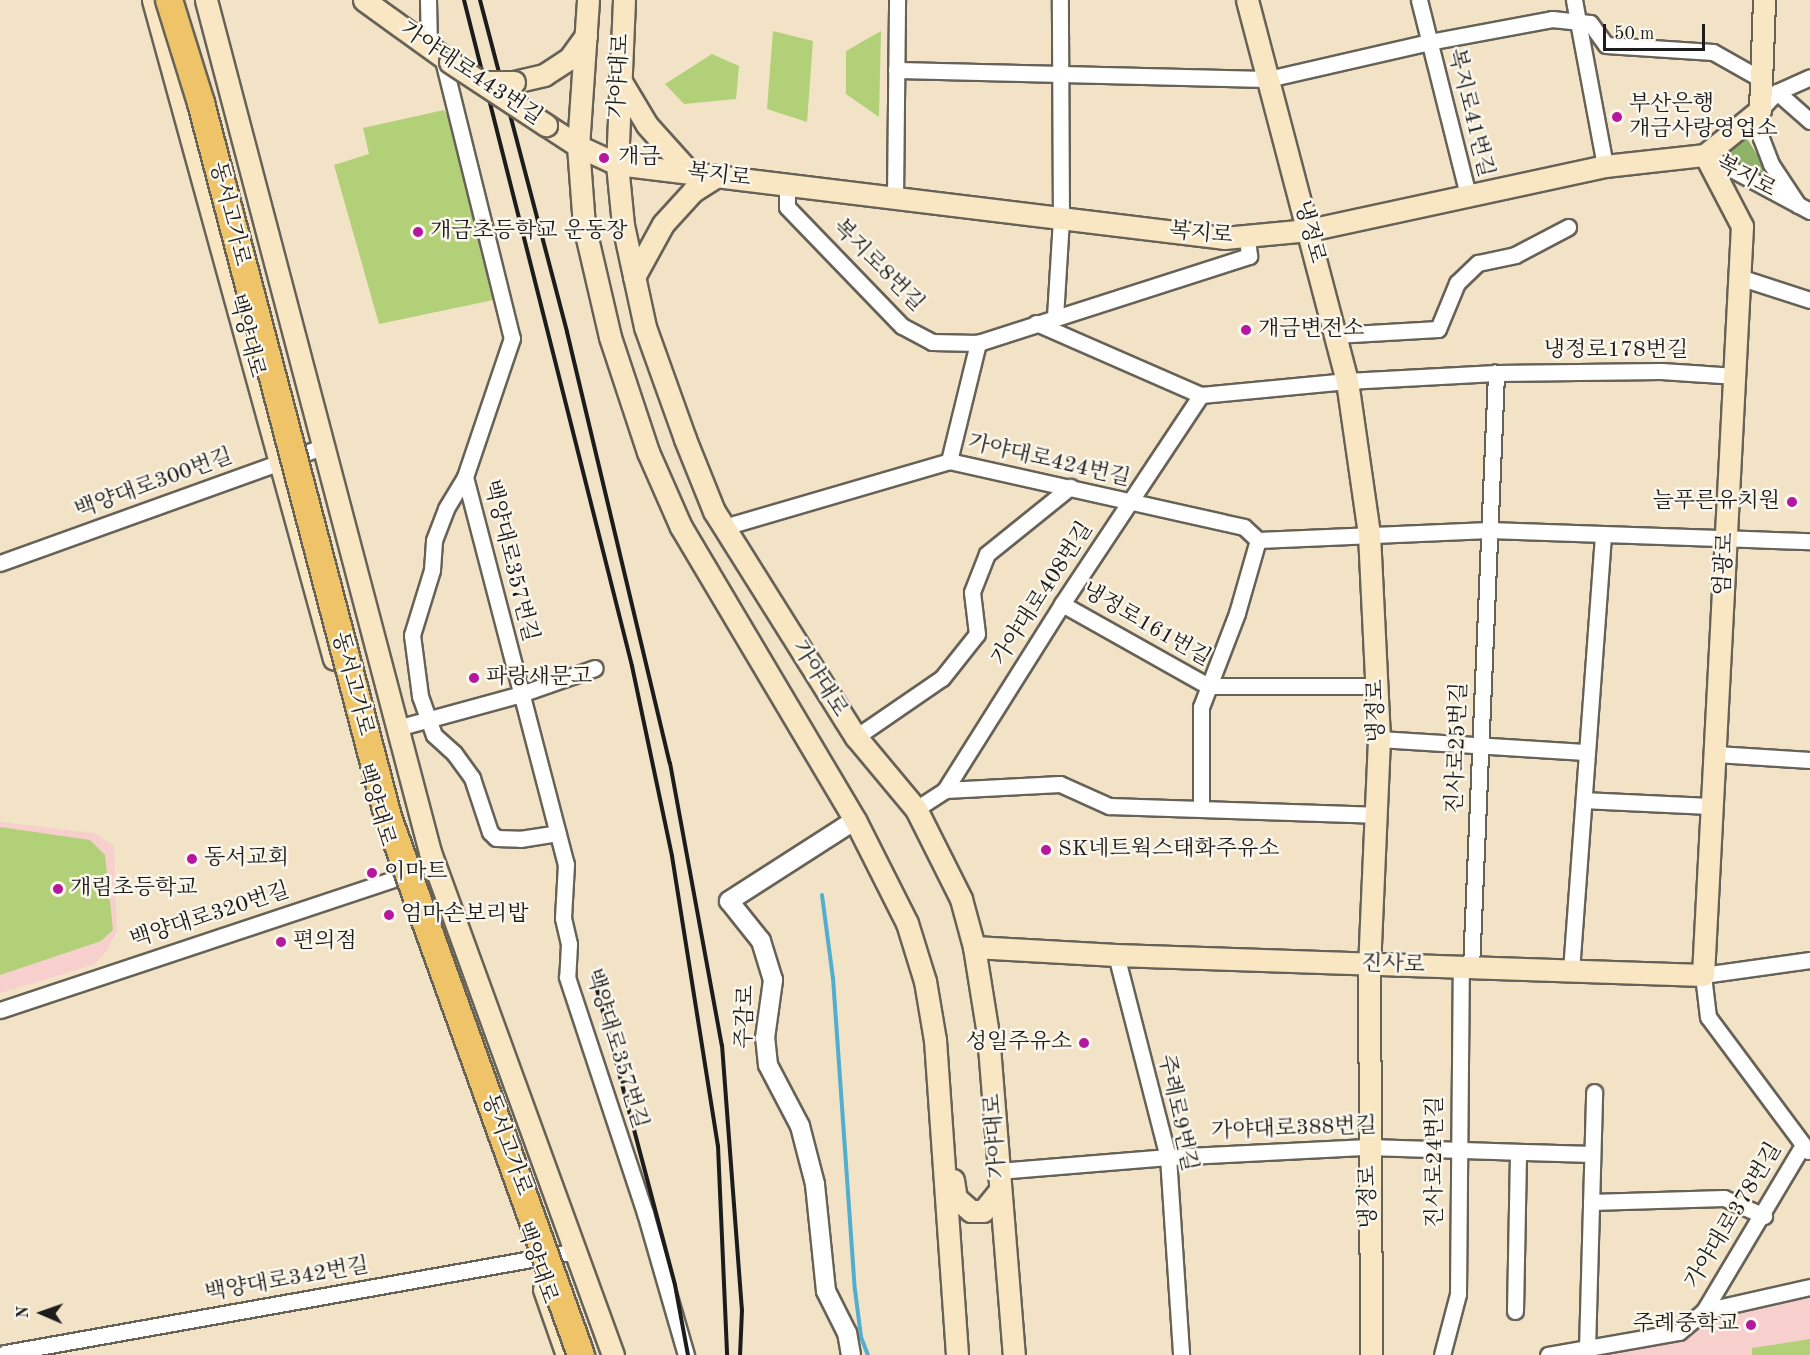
<!DOCTYPE html>
<meta charset="utf-8">
<style>
body{margin:0}
#map{position:relative;width:1810px;height:1355px;overflow:hidden;background:#f2e3c7;font-family:"Old Standard TT","Noto Serif KR",serif}
div>[style]{position:absolute}
[style*='--x']{left:calc(var(--x)*1px);top:calc(var(--y)*1px);width:calc(var(--w)*1px);rotate:calc(var(--a)*1deg)}
.built>*{inset:0;background:#f7d0cd}
.green>*{inset:0;background:#b2d077}
.forest>*{inset:0;background:#8db268}
.stream>*{height:4px;margin:-2px;padding:0 2px;transform-origin:2px;border-radius:2px;background:#52aed0}
.roads{filter:drop-shadow(2px 0 #676258) drop-shadow(-2px 0 #676258) drop-shadow(0 2px #676258) drop-shadow(0 -2px #676258)}
.minor>*{height:15px;margin:-7.5px;padding:0 7.5px;transform-origin:7.5px;border-radius:7.5px;background:#fff}
.tertiary>*{height:18px;margin:-9px;padding:0 9px;transform-origin:9px;border-radius:9px;background:#fff}
.secondary>*{height:21px;margin:-10.5px;padding:0 10.5px;transform-origin:10.5px;border-radius:10.5px;background:#f9e7c3}
.rail>*{height:4px;margin:-2px;padding:0 2px;transform-origin:2px;border-radius:2px;background:#1c1c1c}
.bridges{filter:drop-shadow(2px 0 #676258) drop-shadow(-2px 0 #676258) drop-shadow(0 2px #676258) drop-shadow(0 -2px #676258)}
.secondary-bridge>*{height:21px;margin:-10.5px;padding:0 10.5px;transform-origin:10.5px;border-radius:10.5px;background:#f9e7c3}
.trunk-bridge>*{height:26px;margin:-13px;padding:0 13px;transform-origin:13px;border-radius:13px;background:#efc469}
.dots>*{width:16px;height:16px;translate:-50% -50%;box-sizing:border-box;border:3px solid #fbf7ec;border-radius:50%}
span{translate:-50% -50%;white-space:nowrap;text-align:center;line-height:1.15;-webkit-text-stroke:5px #fbf7ec;paint-order:stroke}
.street-label{font-size:22px;color:#1c1c1c}
.poi-label{font-size:22px;color:#1c1c1c}
.left{translate:0 -50%;text-align:left}
.right{translate:-100% -50%;text-align:right}
.north{position:absolute;left:12px;top:1283px;width:60px;height:60px;-webkit-text-stroke:4px #fbf7ec;paint-order:stroke;rotate:272deg;font-size:16px;font-weight:700;line-height:24px;text-align:center;color:#1c1c1c}
.north::after{content:'';display:block;margin:auto;width:21px;height:27px;background:#1c1c1c;clip-path:polygon(50% 0,100% 100%,50% 72%,0 100%)}
.scale{position:absolute;left:1603px;top:24px;width:102px;height:27px;box-sizing:border-box;border:3px solid #1c1c1c;border-top:0;padding-left:8px;font-size:18px;line-height:21px;white-space:nowrap;color:#1c1c1c;-webkit-text-stroke:4px #fbf7ec;paint-order:stroke}
</style>
<div id="map">
<div class="built">
<div style="clip-path:polygon(0 822px,94px 833px,114px 846px,117px 931px,107px 951px,93px 965px,0 993px)"></div>
<div style="clip-path:polygon(1810px 1287px,1810px 1355px,1611px 1355px,1681px 1339px,1704px 1311px)"></div>
</div>
<div class="green">
<div style="clip-path:polygon(773px 31px,813px 41px,807px 122px,767px 109px)"></div>
<div style="clip-path:polygon(881px 31px,879px 117px,846px 94px,846px 51px)"></div>
<div style="clip-path:polygon(712px 54px,739px 66px,736px 99px,684px 104px,665px 84px)"></div>
<div style="clip-path:polygon(444px 110px,461px 140px,498px 299px,379px 324px,334px 165px,369px 154px,363px 128px)"></div>
<div style="clip-path:polygon(0 827px,90px 840px,105px 855px,113px 930px,101px 941px,0 975px)"></div>
<div style="clip-path:polygon(1810px 1339px,1810px 1355px,1752px 1355px,1752px 1348px)"></div>
</div>
<div class="forest">
<div style="clip-path:polygon(1743px 132px,1781px 193px,1724px 157px)"></div>
</div>
<div class="stream">
<div style="--x:822;--y:895;--w:84;--a:82.5"></div>
<div style="--x:833;--y:978;--w:313;--a:86"></div>
<div style="--x:855;--y:1290;--w:47;--a:82.7"></div>
<div style="--x:861;--y:1337;--w:19;--a:69"></div>
</div>
<div class="roads">
<div class="minor">
<div style="--x:428;--y:0;--w:46;--a:88.8"></div>
<div style="--x:1419;--y:0;--w:201;--a:75.9"></div>
<div style="--x:1574;--y:0;--w:169;--a:79.4"></div>
<div style="--x:442;--y:56;--w:291;--a:76.1"></div>
<div style="--x:512;--y:338;--w:147;--a:108.7"></div>
<div style="--x:465;--y:477;--w:400;--a:75.4"></div>
<div style="--x:566;--y:864;--w:54;--a:93.2"></div>
<div style="--x:563;--y:918;--w:27;--a:77"></div>
<div style="--x:569;--y:944;--w:33;--a:93"></div>
<div style="--x:567;--y:977;--w:249;--a:71.7"></div>
<div style="--x:645;--y:1213;--w:148;--a:73.9"></div>
<div style="--x:896;--y:70;--w:372;--a:1.4"></div>
<div style="--x:1268;--y:79;--w:165;--a:-12.9"></div>
<div style="--x:1429;--y:42;--w:125;--a:-10.6"></div>
<div style="--x:1552;--y:19;--w:38;--a:6"></div>
<div style="--x:1590;--y:23;--w:27;--a:54"></div>
<div style="--x:1606;--y:45;--w:107;--a:3.7"></div>
<div style="--x:1713;--y:52;--w:55;--a:29.4"></div>
<div style="--x:1777;--y:92;--w:44;--a:41.3"></div>
<div style="--x:1705;--y:155;--w:119;--a:28.1"></div>
<div style="--x:787;--y:185;--w:22;--a:90"></div>
<div style="--x:787;--y:207;--w:165;--a:46"></div>
<div style="--x:902;--y:326;--w:34;--a:28"></div>
<div style="--x:932;--y:342;--w:46;--a:1.2"></div>
<div style="--x:978;--y:343;--w:285;--a:-17.8"></div>
<div style="--x:1249;--y:256;--w:18;--a:-96"></div>
<div style="--x:895;--y:198;--w:198;--a:-89.4"></div>
<div style="--x:1798;--y:205;--w:49;--a:-123.4"></div>
<div style="--x:1771;--y:164;--w:28;--a:-111"></div>
<div style="--x:1761;--y:138;--w:28;--a:-92"></div>
<div style="--x:1760;--y:110;--w:25;--a:-47"></div>
<div style="--x:1777;--y:92;--w:36;--a:-24"></div>
<div style="--x:1742;--y:278;--w:71;--a:17.9"></div>
<div style="--x:1055;--y:317;--w:99;--a:-86.5"></div>
<div style="--x:1061;--y:218;--w:218;--a:-90.3"></div>
<div style="--x:1036;--y:323;--w:180;--a:23.6"></div>
<div style="--x:1201;--y:395;--w:147;--a:-5.5"></div>
<div style="--x:1347;--y:381;--w:149;--a:-3.1"></div>
<div style="--x:1496;--y:373;--w:165;--a:-0.7"></div>
<div style="--x:1661;--y:371;--w:75;--a:3.8"></div>
<div style="--x:1335;--y:335;--w:103;--a:-3.3"></div>
<div style="--x:1438;--y:329;--w:50;--a:-67.6"></div>
<div style="--x:1457;--y:283;--w:29;--a:-44"></div>
<div style="--x:1478;--y:263;--w:38;--a:-12"></div>
<div style="--x:1515;--y:255;--w:60;--a:-27.8"></div>
<div style="--x:949;--y:461;--w:122;--a:-76.2"></div>
<div style="--x:465;--y:477;--w:37;--a:121"></div>
<div style="--x:446;--y:509;--w:34;--a:111"></div>
<div style="--x:434;--y:541;--w:29;--a:94"></div>
<div style="--x:432;--y:570;--w:68;--a:107.1"></div>
<div style="--x:412;--y:635;--w:62;--a:82.5"></div>
<div style="--x:420;--y:696;--w:41;--a:70.3"></div>
<div style="--x:434;--y:735;--w:27;--a:42"></div>
<div style="--x:454;--y:753;--w:31;--a:54"></div>
<div style="--x:472;--y:778;--w:57;--a:71.6"></div>
<div style="--x:490;--y:832;--w:8;--a:45"></div>
<div style="--x:496;--y:838;--w:24;--a:2"></div>
<div style="--x:520;--y:839;--w:38;--a:-9"></div>
<div style="--x:724;--y:527;--w:234;--a:-16.3"></div>
<div style="--x:949;--y:461;--w:302;--a:12.6"></div>
<div style="--x:1244;--y:527;--w:19;--a:43"></div>
<div style="--x:1258;--y:540;--w:231;--a:-2.5"></div>
<div style="--x:1489;--y:530;--w:321;--a:2"></div>
<div style="--x:0;--y:563;--w:343;--a:-19.8"></div>
<div style="--x:1062;--y:604;--w:167;--a:29.3"></div>
<div style="--x:1208;--y:686;--w:170;--a:0"></div>
<div style="--x:397;--y:728;--w:129;--a:-15.3"></div>
<div style="--x:521;--y:694;--w:78;--a:-19.4"></div>
<div style="--x:856;--y:737;--w:104;--a:-34.5"></div>
<div style="--x:942;--y:678;--w:56;--a:-51.5"></div>
<div style="--x:977;--y:634;--w:42;--a:-96.8"></div>
<div style="--x:972;--y:592;--w:41;--a:-68.5"></div>
<div style="--x:987;--y:554;--w:107;--a:-38.9"></div>
<div style="--x:1379;--y:739;--w:206;--a:3.6"></div>
<div style="--x:1716;--y:754;--w:94;--a:3.7"></div>
<div style="--x:945;--y:790;--w:115;--a:-3"></div>
<div style="--x:1060;--y:784;--w:54;--a:24.2"></div>
<div style="--x:1109;--y:806;--w:265;--a:1.9"></div>
<div style="--x:1584;--y:800;--w:129;--a:2.7"></div>
<div style="--x:916;--y:809;--w:35;--a:-33"></div>
<div style="--x:945;--y:790;--w:220;--a:-57.8"></div>
<div style="--x:1062;--y:604;--w:251;--a:-56.4"></div>
<div style="--x:1201;--y:809;--w:102;--a:-90"></div>
<div style="--x:1201;--y:707;--w:101;--a:-69"></div>
<div style="--x:1237;--y:613;--w:76;--a:-74"></div>
<div style="--x:1116;--y:955;--w:209;--a:75.6"></div>
<div style="--x:1168;--y:1157;--w:198;--a:86.2"></div>
<div style="--x:1471;--y:968;--w:596;--a:-87.59"></div>
<div style="--x:1571;--y:971;--w:438;--a:-85.8"></div>
<div style="--x:0;--y:1010;--w:459;--a:-18.4"></div>
<div style="--x:1808;--y:1151;--w:167;--a:-126.7"></div>
<div style="--x:1708;--y:1017;--w:42;--a:-96.8"></div>
<div style="--x:1703;--y:975;--w:108;--a:-8"></div>
<div style="--x:998;--y:1171;--w:171;--a:-4.7"></div>
<div style="--x:1168;--y:1157;--w:200;--a:-2.9"></div>
<div style="--x:1368;--y:1147;--w:224;--a:1.8"></div>
<div style="--x:1591;--y:1202;--w:133;--a:-1.7"></div>
<div style="--x:1724;--y:1198;--w:44;--a:24.2"></div>
<div style="--x:1515;--y:1311;--w:156;--a:-88.9"></div>
<div style="--x:1704;--y:1311;--w:109;--a:-12.8"></div>
<div style="--x:1587;--y:1349;--w:257;--a:-88.4"></div>
<div style="--x:5;--y:1353;--w:580;--a:-10.13"></div>
<div style="--x:1442;--y:1355;--w:63;--a:-75.3"></div>
<div style="--x:1458;--y:1294;--w:327;--a:-89.5"></div>
<div style="--x:1548;--y:1355;--w:133;--a:-10"></div>
<div style="--x:1679;--y:1332;--w:33;--a:-40"></div>
<div style="--x:1704;--y:1311;--w:193;--a:-59.2"></div>
</div>
<div class="tertiary">
<div style="--x:851;--y:1355;--w:22;--a:-100"></div>
<div style="--x:847;--y:1333;--w:47;--a:-116.6"></div>
<div style="--x:826;--y:1291;--w:108;--a:-95.9"></div>
<div style="--x:815;--y:1184;--w:60;--a:-104.5"></div>
<div style="--x:800;--y:1126;--w:69;--a:-117.7"></div>
<div style="--x:768;--y:1065;--w:27;--a:-96"></div>
<div style="--x:765;--y:1038;--w:59;--a:-82.1"></div>
<div style="--x:773;--y:980;--w:41;--a:-107.1"></div>
<div style="--x:761;--y:941;--w:51;--a:-128.7"></div>
<div style="--x:729;--y:901;--w:150;--a:-32.7"></div>
</div>
<div class="secondary">
<div style="--x:153;--y:0;--w:683;--a:74.64"></div>
<div style="--x:206;--y:0;--w:881;--a:75.27"></div>
<div style="--x:430;--y:852;--w:535;--a:70.01"></div>
<div style="--x:364;--y:0;--w:106;--a:35.8"></div>
<div style="--x:588;--y:0;--w:146;--a:93.9"></div>
<div style="--x:578;--y:146;--w:79;--a:85.7"></div>
<div style="--x:584;--y:225;--w:115;--a:76.9"></div>
<div style="--x:610;--y:337;--w:121;--a:71.7"></div>
<div style="--x:648;--y:452;--w:82;--a:66.3"></div>
<div style="--x:681;--y:527;--w:341;--a:59.3"></div>
<div style="--x:855;--y:820;--w:115;--a:63.2"></div>
<div style="--x:907;--y:923;--w:61;--a:72.8"></div>
<div style="--x:925;--y:981;--w:60;--a:80.4"></div>
<div style="--x:935;--y:1040;--w:316;--a:86"></div>
<div style="--x:624;--y:0;--w:164;--a:92.4"></div>
<div style="--x:617;--y:164;--w:61;--a:84.4"></div>
<div style="--x:623;--y:225;--w:104;--a:77.8"></div>
<div style="--x:645;--y:327;--w:119;--a:70.3"></div>
<div style="--x:685;--y:439;--w:78;--a:68.1"></div>
<div style="--x:714;--y:511;--w:267;--a:57.9"></div>
<div style="--x:856;--y:737;--w:94;--a:50.2"></div>
<div style="--x:916;--y:809;--w:101;--a:63.4"></div>
<div style="--x:961;--y:899;--w:50;--a:74.8"></div>
<div style="--x:974;--y:947;--w:88;--a:80.9"></div>
<div style="--x:988;--y:1034;--w:322;--a:85.4"></div>
<div style="--x:1247;--y:0;--w:394;--a:75.3"></div>
<div style="--x:1347;--y:381;--w:155;--a:81.8"></div>
<div style="--x:1369;--y:534;--w:205;--a:87.2"></div>
<div style="--x:1379;--y:739;--w:225;--a:92.5"></div>
<div style="--x:1369;--y:964;--w:391;--a:89.7"></div>
<div style="--x:620;--y:80;--w:52;--a:59"></div>
<div style="--x:647;--y:125;--w:64;--a:48.1"></div>
<div style="--x:514;--y:82;--w:31;--a:-13"></div>
<div style="--x:544;--y:75;--w:30;--a:-33"></div>
<div style="--x:569;--y:59;--w:29;--a:-54"></div>
<div style="--x:546;--y:125;--w:38;--a:33"></div>
<div style="--x:578;--y:146;--w:43;--a:24.8"></div>
<div style="--x:617;--y:164;--w:611;--a:6.95"></div>
<div style="--x:1224;--y:238;--w:85;--a:-5.4"></div>
<div style="--x:1309;--y:230;--w:303;--a:-12.2"></div>
<div style="--x:1605;--y:166;--w:101;--a:-6.3"></div>
<div style="--x:1705;--y:155;--w:71;--a:-39.3"></div>
<div style="--x:1760;--y:110;--w:110;--a:-87.9"></div>
<div style="--x:634;--y:277;--w:60;--a:-61.3"></div>
<div style="--x:663;--y:224;--w:45;--a:-47.7"></div>
<div style="--x:693;--y:191;--w:28;--a:-32"></div>
<div style="--x:974;--y:947;--w:142;--a:3.2"></div>
<div style="--x:1116;--y:955;--w:587;--a:1.95"></div>
<div style="--x:1703;--y:975;--w:750;--a:-87.02"></div>
<div style="--x:1742;--y:226;--w:80;--a:-117.5"></div>
<div style="--x:953;--y:1180;--w:18;--a:81"></div>
<div style="--x:956;--y:1198;--w:20;--a:41"></div>
<div style="--x:971;--y:1211;--w:12;--a:0"></div>
<div style="--x:983;--y:1211;--w:27;--a:-51"></div>
<div style="--x:544;--y:1289;--w:70;--a:70.8"></div>
</div>
</div>
<div class="rail">
<div style="--x:464;--y:0;--w:687;--a:75.84"></div>
<div style="--x:632;--y:666;--w:194;--a:78.1"></div>
<div style="--x:672;--y:856;--w:294;--a:81"></div>
<div style="--x:718;--y:1146;--w:209;--a:87.5"></div>
<div style="--x:480;--y:0;--w:343;--a:75.3"></div>
<div style="--x:567;--y:332;--w:443;--a:76.6"></div>
<div style="--x:670;--y:763;--w:287;--a:79.6"></div>
<div style="--x:722;--y:1045;--w:266;--a:85.7"></div>
<div style="--x:742;--y:1310;--w:45;--a:92.5"></div>
<div style="--x:595;--y:982;--w:313;--a:75.2"></div>
<div style="--x:675;--y:1285;--w:71;--a:79.5"></div>
</div>
<div class="bridges">
<div class="secondary-bridge">
<div style="--x:450;--y:62;--w:115;--a:33.3"></div>
<div style="--x:481;--y:82;--w:33;--a:0"></div>
</div>
<div class="trunk-bridge">
<div style="--x:169;--y:0;--w:108;--a:72.7"></div>
<div style="--x:201;--y:103;--w:738;--a:75.32"></div>
<div style="--x:388;--y:817;--w:572;--a:70.27"></div>
</div>
</div>
<div class="dots">
<div style="left:1617px;top:117px;background:#b5179e"></div>
<div style="left:604px;top:158px;background:#b5179e"></div>
<div style="left:418px;top:232px;background:#b5179e"></div>
<div style="left:1246px;top:330px;background:#b5179e"></div>
<div style="left:1792px;top:502px;background:#b5179e"></div>
<div style="left:474px;top:678px;background:#b5179e"></div>
<div style="left:1046px;top:850px;background:#b5179e"></div>
<div style="left:192px;top:859px;background:#b5179e"></div>
<div style="left:372px;top:873px;background:#b5179e"></div>
<div style="left:58px;top:889px;background:#b5179e"></div>
<div style="left:389px;top:915px;background:#b5179e"></div>
<div style="left:281px;top:942px;background:#b5179e"></div>
<div style="left:1084px;top:1043px;background:#b5179e"></div>
<div style="left:1751px;top:1325px;background:#b5179e"></div>
</div>
<div class="street-label">
<span style="left:471px;top:74px;rotate:34deg">가야대로443번길</span>
<span style="left:620px;top:76px;rotate:-87deg">가야대로</span>
<span style="left:1470px;top:113px;rotate:76deg">복지로41번길</span>
<span style="left:719px;top:176px;rotate:7deg">복지로</span>
<span style="left:1746px;top:177px;rotate:28deg">복지로</span>
<span style="left:229px;top:214px;rotate:76deg">동서고가로</span>
<span style="left:1309px;top:232px;rotate:75deg">냉정로</span>
<span style="left:1201px;top:234px;rotate:5deg">복지로</span>
<span style="left:878px;top:266px;rotate:45deg">복지로8번길</span>
<span style="left:246px;top:336px;rotate:75deg">백양대로</span>
<span style="left:1616px;top:351px">냉정로178번길</span>
<span style="left:1049px;top:461px;rotate:13deg">가야대로424번길</span>
<span style="left:154px;top:484px;rotate:-20deg">백양대로300번길</span>
<span style="left:510px;top:561px;rotate:76deg">백양대로357번길</span>
<span style="left:1725px;top:564px;rotate:-87deg">엄광로</span>
<span style="left:1043px;top:594px;rotate:-57deg">가야대로408번길</span>
<span style="left:1146px;top:625px;rotate:30deg">냉정로161번길</span>
<span style="left:819px;top:679px;rotate:58deg">가야대로</span>
<span style="left:352px;top:684px;rotate:75deg">동서고가로</span>
<span style="left:1377px;top:711px;rotate:-91deg">냉정로</span>
<span style="left:1458px;top:748px;rotate:-88deg">진사로25번길</span>
<span style="left:375px;top:805px;rotate:73deg">백양대로</span>
<span style="left:210px;top:916px;rotate:-18deg">백양대로320번길</span>
<span style="left:1393px;top:965px;rotate:2deg">진사로</span>
<span style="left:746px;top:1017px;rotate:-88deg">주감로</span>
<span style="left:616px;top:1049px;rotate:73deg">백양대로357번길</span>
<span style="left:1177px;top:1113px;rotate:78deg">주례로9번길</span>
<span style="left:1294px;top:1129px;rotate:-2deg">가야대로388번길</span>
<span style="left:996px;top:1136px;rotate:-94deg">가야대로</span>
<span style="left:506px;top:1145px;rotate:70deg">동서고가로</span>
<span style="left:1436px;top:1162px;rotate:-90deg">진사로24번길</span>
<span style="left:1369px;top:1197px;rotate:-91deg">냉정로</span>
<span style="left:1734px;top:1216px;rotate:-59deg">가야대로378번길</span>
<span style="left:536px;top:1263px;rotate:71deg">백양대로</span>
<span style="left:287px;top:1280px;rotate:-10deg">백양대로342번길</span>
</div>
<div class="poi-label">
<span class="left" style="left:1629px;top:117px">부산은행<br>개금사랑영업소</span>
<span class="left" style="left:618px;top:158px">개금</span>
<span class="left" style="left:430px;top:232px">개금초등학교 운동장</span>
<span class="left" style="left:1258px;top:330px">개금변전소</span>
<span class="right" style="left:1780px;top:502px">늘푸른유치원</span>
<span class="left" style="left:486px;top:678px">파랑새문고</span>
<span class="left" style="left:1058px;top:850px">SK네트웍스태화주유소</span>
<span class="left" style="left:204px;top:859px">동서교회</span>
<span class="left" style="left:384px;top:873px">이마트</span>
<span class="left" style="left:70px;top:889px">개림초등학교</span>
<span class="left" style="left:401px;top:915px">엄마손보리밥</span>
<span class="left" style="left:293px;top:942px">편의점</span>
<span class="right" style="left:1072px;top:1043px">성일주유소</span>
<span class="right" style="left:1739px;top:1325px">주례중학교</span>
</div>
<div class="north">N</div>
<div class="scale">50 m</div>
</div>
